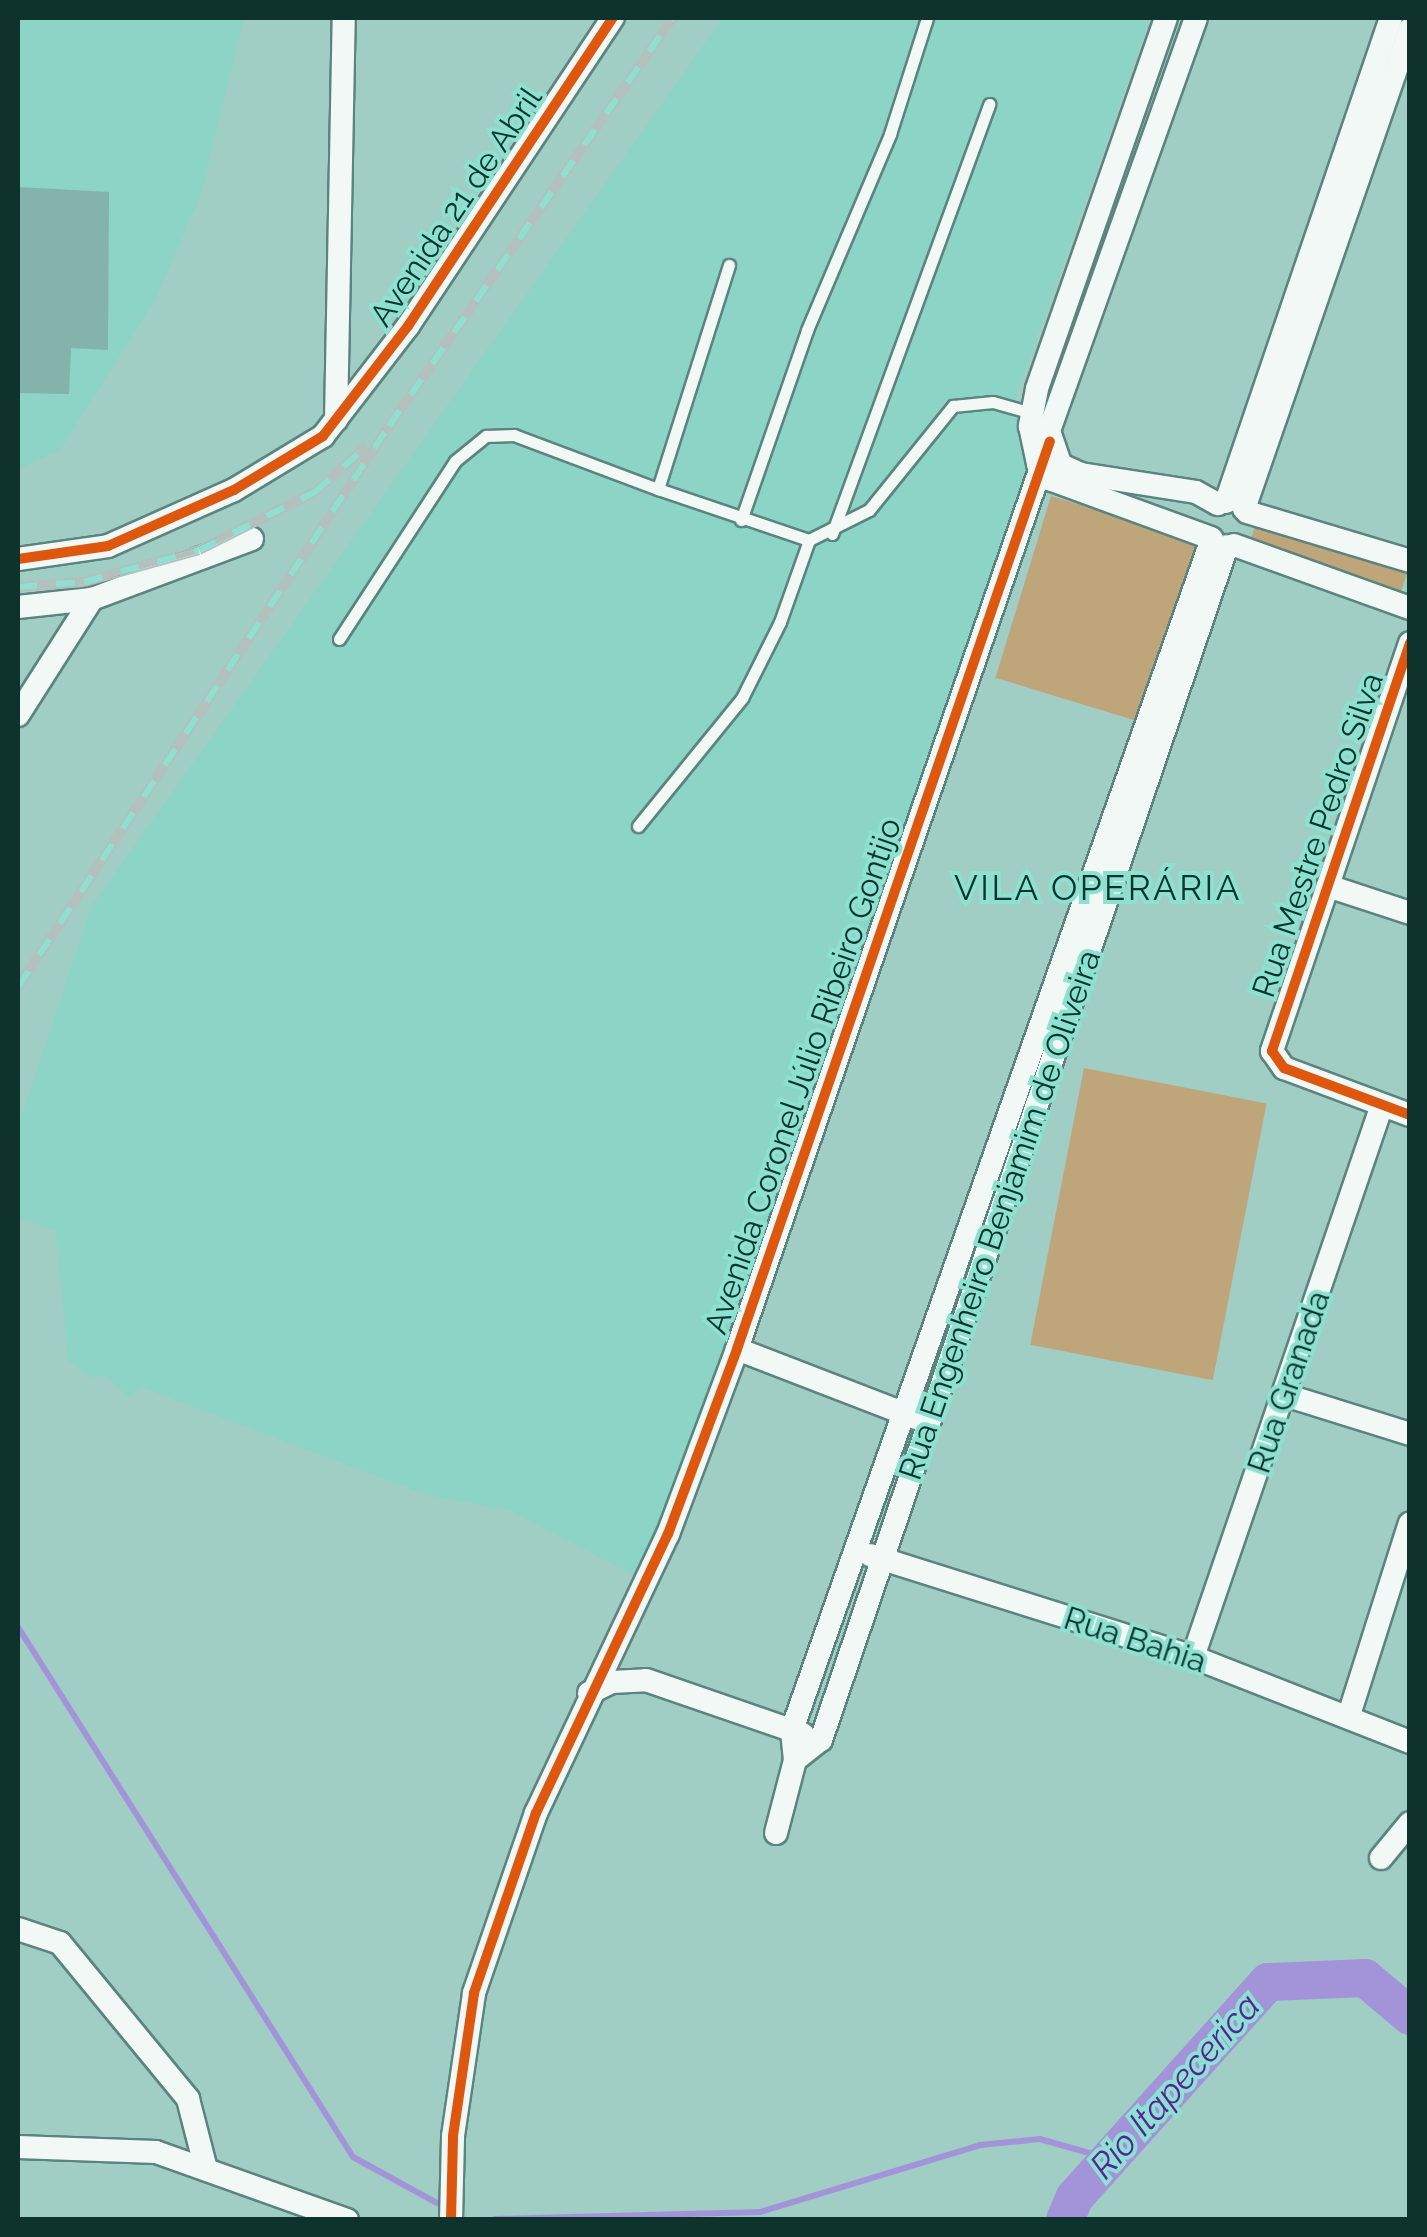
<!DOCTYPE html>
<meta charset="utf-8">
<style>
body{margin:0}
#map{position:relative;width:1427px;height:2237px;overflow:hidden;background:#a0cdc4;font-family:Raleway,sans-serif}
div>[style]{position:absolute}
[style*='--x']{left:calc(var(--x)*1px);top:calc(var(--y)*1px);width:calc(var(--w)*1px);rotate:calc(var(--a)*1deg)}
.built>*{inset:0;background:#8bd4c6}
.green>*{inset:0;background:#bea67a;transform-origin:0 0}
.stream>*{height:6px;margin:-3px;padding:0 3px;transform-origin:3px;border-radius:3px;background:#a394d9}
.river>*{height:38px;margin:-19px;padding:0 19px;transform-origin:19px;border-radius:19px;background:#a394d9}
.building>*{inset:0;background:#83b3aa}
.roads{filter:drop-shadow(2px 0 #5b847e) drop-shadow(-2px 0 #5b847e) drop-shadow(0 2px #5b847e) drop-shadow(0 -2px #5b847e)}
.service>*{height:11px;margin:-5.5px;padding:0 5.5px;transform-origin:5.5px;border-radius:5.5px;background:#f1f8f6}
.minor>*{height:22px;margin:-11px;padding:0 11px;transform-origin:11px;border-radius:11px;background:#f1f8f6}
.rail>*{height:10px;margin-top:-5px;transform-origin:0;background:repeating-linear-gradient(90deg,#8ce1d0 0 19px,#b4c0be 0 38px);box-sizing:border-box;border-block:2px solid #b4c0be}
.cycleway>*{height:10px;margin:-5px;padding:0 5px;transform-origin:5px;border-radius:5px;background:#dd570e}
span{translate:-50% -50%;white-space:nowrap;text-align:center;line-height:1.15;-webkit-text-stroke:8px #8ce1d0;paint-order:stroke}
.street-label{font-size:32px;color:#0e332d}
.neighbourhood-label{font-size:35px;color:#0e332d;letter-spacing:2.5px}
.water-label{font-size:35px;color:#5b1f99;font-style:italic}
.frame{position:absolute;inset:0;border:20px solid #0e332d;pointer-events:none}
</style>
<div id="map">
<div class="built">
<div style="clip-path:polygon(18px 18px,244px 18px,201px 194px,155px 300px,60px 450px,18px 469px)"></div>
<div style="clip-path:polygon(723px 18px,1150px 18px,1013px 405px,1030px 477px,661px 1527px,638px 1577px,509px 1510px,427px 1495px,141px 1387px,129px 1397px,105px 1375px,90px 1377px,68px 1360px,56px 1231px,18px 1217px,18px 1128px,91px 907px)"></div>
</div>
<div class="green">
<div style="left:1051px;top:496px;width:158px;height:190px;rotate:17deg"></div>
<div style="left:1258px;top:518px;width:159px;height:28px;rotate:19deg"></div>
<div style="left:1084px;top:1068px;width:186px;height:282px;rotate:11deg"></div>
</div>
<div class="stream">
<div style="--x:18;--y:1627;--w:627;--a:57.7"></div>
<div style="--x:353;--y:2157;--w:96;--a:28.7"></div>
<div style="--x:495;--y:2219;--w:265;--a:-1.5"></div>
<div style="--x:760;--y:2212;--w:230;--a:-16.9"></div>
<div style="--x:980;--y:2145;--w:60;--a:-5.7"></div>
<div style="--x:1040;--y:2139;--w:73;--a:15.9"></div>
</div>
<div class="river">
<div style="--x:1065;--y:2220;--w:25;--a:-67"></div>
<div style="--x:1075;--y:2197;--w:289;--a:-48.1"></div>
<div style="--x:1268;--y:1982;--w:97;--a:-2.4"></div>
<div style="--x:1365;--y:1978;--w:59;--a:40.2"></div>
</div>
<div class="building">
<div style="clip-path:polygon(18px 187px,109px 192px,108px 350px,71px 348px,69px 394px,18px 393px)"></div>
</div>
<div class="roads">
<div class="service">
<div style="--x:729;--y:265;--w:235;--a:107.6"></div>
<div style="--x:658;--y:489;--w:159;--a:18.7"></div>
<div style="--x:809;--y:540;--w:67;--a:-26.6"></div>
<div style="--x:869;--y:510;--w:134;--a:-51.1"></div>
<div style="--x:953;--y:406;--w:40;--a:-5.7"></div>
<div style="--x:993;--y:402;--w:44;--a:15.9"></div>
<div style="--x:741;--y:520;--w:201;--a:-70.8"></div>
<div style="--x:807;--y:330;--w:213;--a:-67"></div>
<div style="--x:890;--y:134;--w:122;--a:-72.3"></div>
<div style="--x:832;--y:534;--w:458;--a:-69.9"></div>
<div style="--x:339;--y:639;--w:212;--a:-56.9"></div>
<div style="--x:455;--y:461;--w:40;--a:-39"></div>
<div style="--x:486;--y:436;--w:28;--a:-2"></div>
<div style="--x:514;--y:435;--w:154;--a:20.6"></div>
<div style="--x:638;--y:826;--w:165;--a:-50.9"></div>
<div style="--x:742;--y:698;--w:85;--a:-63.4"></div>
<div style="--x:780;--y:622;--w:87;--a:-70.5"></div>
</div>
<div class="minor">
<div style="--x:1166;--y:18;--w:393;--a:109.2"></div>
<div style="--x:1037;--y:389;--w:38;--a:101"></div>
<div style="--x:1030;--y:426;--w:39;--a:78"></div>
<div style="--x:1038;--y:464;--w:19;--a:54"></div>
<div style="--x:1049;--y:479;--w:172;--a:20"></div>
<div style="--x:1196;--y:18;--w:438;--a:109.6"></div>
<div style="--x:1049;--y:431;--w:36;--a:71"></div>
<div style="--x:1061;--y:465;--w:22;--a:24"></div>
<div style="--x:1081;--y:474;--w:116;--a:8.9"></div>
<div style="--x:1196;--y:492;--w:25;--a:29"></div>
<div style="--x:336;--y:420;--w:402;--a:-88.9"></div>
<div style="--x:1226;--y:502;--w:511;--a:-71.18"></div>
<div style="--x:1244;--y:509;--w:508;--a:-70.92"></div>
<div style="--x:1247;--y:512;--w:170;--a:16.7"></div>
<div style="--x:1234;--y:545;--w:187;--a:19.7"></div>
<div style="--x:18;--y:559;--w:91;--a:-8.2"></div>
<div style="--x:108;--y:546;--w:138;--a:-24"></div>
<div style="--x:234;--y:490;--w:104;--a:-31.2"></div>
<div style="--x:323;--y:436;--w:139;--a:-52.3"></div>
<div style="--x:408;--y:326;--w:370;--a:-56.4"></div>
<div style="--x:18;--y:607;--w:74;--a:-6.2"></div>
<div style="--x:92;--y:599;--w:171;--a:-20.6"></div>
<div style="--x:1410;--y:643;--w:431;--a:108.7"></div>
<div style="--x:1272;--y:1051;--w:21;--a:55"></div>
<div style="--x:1284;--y:1068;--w:134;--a:20.5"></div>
<div style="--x:18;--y:715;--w:138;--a:-57.5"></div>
<div style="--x:1328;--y:886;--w:86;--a:18.2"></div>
<div style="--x:737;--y:1349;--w:192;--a:21.1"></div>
<div style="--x:1285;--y:1395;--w:131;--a:17.3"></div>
<div style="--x:870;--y:1555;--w:339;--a:17.5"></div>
<div style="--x:1193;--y:1657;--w:233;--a:21.4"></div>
<div style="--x:1193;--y:1657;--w:583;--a:-71.1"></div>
<div style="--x:589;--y:1693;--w:25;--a:-26"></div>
<div style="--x:612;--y:1682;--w:34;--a:-3"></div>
<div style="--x:646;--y:1680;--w:166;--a:19"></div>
<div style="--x:1349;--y:1715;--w:201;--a:-72.4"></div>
<div style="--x:795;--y:1760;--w:33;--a:-38"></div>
<div style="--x:821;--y:1740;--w:1261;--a:-71.22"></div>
<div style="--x:776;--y:1833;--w:75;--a:-75.4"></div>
<div style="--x:795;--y:1760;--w:30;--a:-96"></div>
<div style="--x:792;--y:1730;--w:1263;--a:-70.58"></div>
<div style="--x:1381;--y:1858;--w:45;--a:-50.4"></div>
<div style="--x:18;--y:1929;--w:44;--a:18.4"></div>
<div style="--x:60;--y:1943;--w:202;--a:50.6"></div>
<div style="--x:188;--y:2099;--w:72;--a:75.6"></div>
<div style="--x:18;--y:2147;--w:138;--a:2.1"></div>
<div style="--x:156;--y:2152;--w:203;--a:19.6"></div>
<div style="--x:451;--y:2220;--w:84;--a:-88.6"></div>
<div style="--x:453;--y:2136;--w:145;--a:-81.6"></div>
<div style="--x:474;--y:1993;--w:190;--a:-71"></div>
<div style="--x:536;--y:1813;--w:309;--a:-64.7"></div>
<div style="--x:668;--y:1534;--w:197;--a:-69.5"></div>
<div style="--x:737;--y:1349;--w:960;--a:-70.98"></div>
</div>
</div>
<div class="rail">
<div style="--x:18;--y:587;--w:66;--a:-4.3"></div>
<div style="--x:84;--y:582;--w:119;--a:-15.5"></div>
<div style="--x:199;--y:550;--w:130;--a:-26.6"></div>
<div style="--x:315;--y:492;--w:69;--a:-41.5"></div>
<div style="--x:18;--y:987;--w:673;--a:-56.52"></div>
<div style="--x:389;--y:426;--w:497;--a:-55.2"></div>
</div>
<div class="cycleway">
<div style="--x:18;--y:559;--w:91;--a:-8.2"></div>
<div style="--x:108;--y:546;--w:138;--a:-24"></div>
<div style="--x:234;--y:490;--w:104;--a:-31.2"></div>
<div style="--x:323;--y:436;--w:139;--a:-52.3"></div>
<div style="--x:408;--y:326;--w:370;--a:-56.4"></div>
<div style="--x:1410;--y:643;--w:431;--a:108.7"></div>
<div style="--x:1272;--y:1051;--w:21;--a:55"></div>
<div style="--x:1284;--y:1068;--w:134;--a:20.5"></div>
<div style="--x:451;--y:2220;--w:84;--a:-88.6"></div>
<div style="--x:453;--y:2136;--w:145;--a:-81.6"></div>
<div style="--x:474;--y:1993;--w:190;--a:-71"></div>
<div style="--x:536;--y:1813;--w:309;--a:-64.7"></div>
<div style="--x:668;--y:1534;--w:197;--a:-69.5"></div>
<div style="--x:737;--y:1349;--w:960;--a:-70.98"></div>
</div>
<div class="street-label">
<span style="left:456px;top:207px;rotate:-56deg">Avenida 21 de Abril</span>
<span style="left:1318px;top:835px;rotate:-71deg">Rua Mestre Pedro Silva</span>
<span style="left:803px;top:1076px;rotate:-71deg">Avenida Coronel Júlio Ribeiro Gontijo</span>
<span style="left:1000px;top:1215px;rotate:-71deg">Rua Engenheiro Benjamim de Oliveira</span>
<span style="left:1289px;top:1382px;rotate:-71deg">Rua Granada</span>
<span style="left:1135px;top:1640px;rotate:18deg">Rua Bahia</span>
</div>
<div class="neighbourhood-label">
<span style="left:1098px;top:888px">VILA OPERÁRIA</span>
</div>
<div class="water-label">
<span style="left:1175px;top:2086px;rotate:-48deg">Rio Itapecerica</span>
</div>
<div class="frame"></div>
</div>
